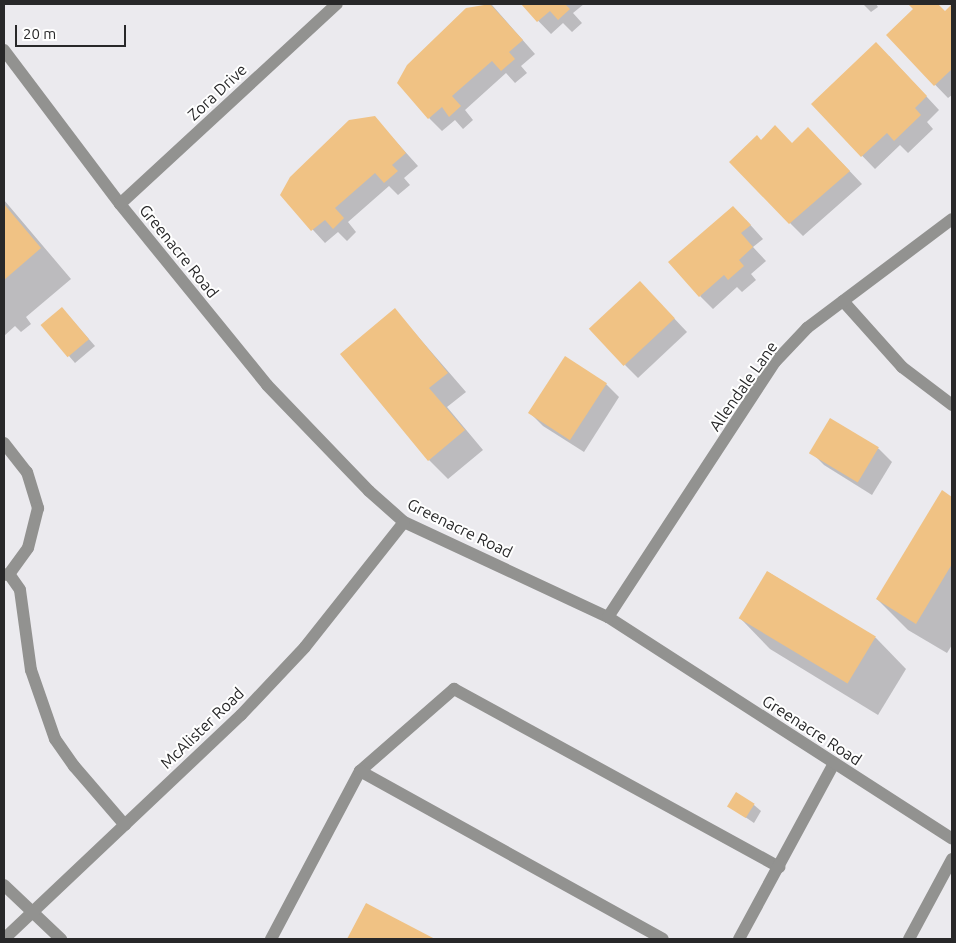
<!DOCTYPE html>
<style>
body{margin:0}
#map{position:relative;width:956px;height:943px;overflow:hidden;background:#ebeaee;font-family:Ubuntu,sans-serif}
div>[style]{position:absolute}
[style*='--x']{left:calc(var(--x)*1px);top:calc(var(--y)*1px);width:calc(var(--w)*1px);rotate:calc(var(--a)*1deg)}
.shadow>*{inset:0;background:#0003}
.building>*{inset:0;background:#f0c284;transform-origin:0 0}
.service>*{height:12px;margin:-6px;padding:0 6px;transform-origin:6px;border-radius:6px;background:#929290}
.minor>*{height:12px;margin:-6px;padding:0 6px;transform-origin:6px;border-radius:6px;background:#929290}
span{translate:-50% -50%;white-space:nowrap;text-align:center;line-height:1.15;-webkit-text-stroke:4px #fff;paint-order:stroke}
.street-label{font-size:16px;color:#282829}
.frame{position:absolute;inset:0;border:5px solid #282829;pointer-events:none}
.scale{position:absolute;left:15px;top:25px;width:111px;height:22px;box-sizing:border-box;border:2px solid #282829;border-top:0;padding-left:6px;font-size:15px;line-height:18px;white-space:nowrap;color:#282829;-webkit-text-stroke:4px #fff;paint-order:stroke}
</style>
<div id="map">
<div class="shadow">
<div style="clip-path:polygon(522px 4px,584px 4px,573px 13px,582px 23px,572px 32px,563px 23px,551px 34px)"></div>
<div style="clip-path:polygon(863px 4px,876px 4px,878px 7px,871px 12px)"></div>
<div style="clip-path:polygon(910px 4px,937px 4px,945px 13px,952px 5px,952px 95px,948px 98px,887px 35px,915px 9px)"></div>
<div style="clip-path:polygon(492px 5px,535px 54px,521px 66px,527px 73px,515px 83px,506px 73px,465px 110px,473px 120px,463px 129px,455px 120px,442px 131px,429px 118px,467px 9px)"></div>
<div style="clip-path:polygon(889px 56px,939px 110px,927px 122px,933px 129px,908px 153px,900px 145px,875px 169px,812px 104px)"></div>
<div style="clip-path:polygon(374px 117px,418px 166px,404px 178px,410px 185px,398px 195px,389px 186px,348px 222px,356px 232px,347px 241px,338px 232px,325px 243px,281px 195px)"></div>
<div style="clip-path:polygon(761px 141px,792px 144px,821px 141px,862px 184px,803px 236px,790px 223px)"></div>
<div style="clip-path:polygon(4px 200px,71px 279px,26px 317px,31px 324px,21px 332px,15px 326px,4px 336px)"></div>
<div style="clip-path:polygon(746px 220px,763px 239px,753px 247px,766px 261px,751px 274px,756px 280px,742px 292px,737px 287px,713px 309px,700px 296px)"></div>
<div style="clip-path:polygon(653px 296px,687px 332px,638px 378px,625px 365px)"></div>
<div style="clip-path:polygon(395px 310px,466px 392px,447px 407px,483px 450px,448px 479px,429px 460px)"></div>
<div style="clip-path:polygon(68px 315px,95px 346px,75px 363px,69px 356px)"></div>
<div style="clip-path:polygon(606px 384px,619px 397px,584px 452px,543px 426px,530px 413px)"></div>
<div style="clip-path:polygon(830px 420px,879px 449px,892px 462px,872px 495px,824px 465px,811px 452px)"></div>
<div style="clip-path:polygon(942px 492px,952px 498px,952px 645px,947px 653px,908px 630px,877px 599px)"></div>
<div style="clip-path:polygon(768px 572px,876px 638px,906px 669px,878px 715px,770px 649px,740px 618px)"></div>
<div style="clip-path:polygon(754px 805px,761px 811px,754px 823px,729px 806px)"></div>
<div style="clip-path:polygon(366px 904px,432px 939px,348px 939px)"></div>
</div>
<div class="building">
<div style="clip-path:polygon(490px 4px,523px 40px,509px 52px,515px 59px,501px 71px,492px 61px,452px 96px,461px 106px,449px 117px,442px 107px,428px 119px,397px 83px,407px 65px,466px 8px)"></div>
<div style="clip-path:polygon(521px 4px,565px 4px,570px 9px,558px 20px,550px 11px,537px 22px)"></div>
<div style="clip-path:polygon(908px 4px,938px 4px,945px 11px,952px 4px,952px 69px,934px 86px,886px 35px,913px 9px)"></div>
<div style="clip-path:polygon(876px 42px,927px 96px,915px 108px,921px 115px,894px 141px,887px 133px,861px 157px,811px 104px)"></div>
<div style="clip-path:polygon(375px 116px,406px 153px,392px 165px,398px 171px,384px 183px,375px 173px,335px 208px,344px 218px,333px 229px,325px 220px,311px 231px,280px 195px,290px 177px,349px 120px)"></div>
<div style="clip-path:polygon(775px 125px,792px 143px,808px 127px,850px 171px,789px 224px,729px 162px,757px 135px,761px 140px)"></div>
<div style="clip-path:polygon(4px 204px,41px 248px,4px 280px)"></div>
<div style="clip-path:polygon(733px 206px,751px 225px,741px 233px,753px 247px,739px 260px,744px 266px,728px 280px,724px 275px,699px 297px,668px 262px)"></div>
<div style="left:640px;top:281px;width:51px;height:70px;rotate:47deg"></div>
<div style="left:62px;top:307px;width:42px;height:28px;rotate:50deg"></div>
<div style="clip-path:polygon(395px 308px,448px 373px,429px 388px,465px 430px,428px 461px,340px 354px)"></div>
<div style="left:565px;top:356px;width:50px;height:68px;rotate:33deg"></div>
<div style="left:830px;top:418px;width:57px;height:41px;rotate:31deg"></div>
<div style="clip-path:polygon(942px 490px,952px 497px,952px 564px,916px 624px,876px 599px)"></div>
<div style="left:767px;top:571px;width:127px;height:55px;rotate:31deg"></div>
<div style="left:736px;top:792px;width:22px;height:17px;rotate:32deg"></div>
<div style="clip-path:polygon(366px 903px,435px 939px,347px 939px)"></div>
</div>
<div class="service">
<div style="--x:843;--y:301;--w:89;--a:48.2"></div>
<div style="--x:902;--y:367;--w:63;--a:37.2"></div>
<div style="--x:4;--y:443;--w:37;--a:52"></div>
<div style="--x:27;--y:472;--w:38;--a:73"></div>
<div style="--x:38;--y:508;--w:41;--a:104"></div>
<div style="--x:28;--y:548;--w:32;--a:126"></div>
<div style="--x:9;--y:574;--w:5;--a:169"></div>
<div style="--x:9;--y:574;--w:19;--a:55"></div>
<div style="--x:20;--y:590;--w:81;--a:82.2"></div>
<div style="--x:31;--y:670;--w:73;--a:70.8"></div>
<div style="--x:55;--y:739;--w:33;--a:55"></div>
<div style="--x:74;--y:766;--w:78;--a:49.2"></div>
<div style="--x:360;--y:771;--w:125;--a:-41.1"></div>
<div style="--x:454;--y:689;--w:371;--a:28.7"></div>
<div style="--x:4;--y:885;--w:79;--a:43.5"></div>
<div style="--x:271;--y:939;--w:190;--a:-62.1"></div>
<div style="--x:360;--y:771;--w:346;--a:29"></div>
<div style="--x:739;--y:939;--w:200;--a:-61.6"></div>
<div style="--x:909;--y:939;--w:91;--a:-61.7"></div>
</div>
<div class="minor">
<div style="--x:4;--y:50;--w:193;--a:53"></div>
<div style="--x:120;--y:204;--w:233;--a:50.9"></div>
<div style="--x:267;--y:385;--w:147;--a:46.1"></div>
<div style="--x:369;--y:491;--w:47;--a:41.5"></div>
<div style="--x:404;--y:522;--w:225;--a:25"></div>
<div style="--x:608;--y:617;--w:409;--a:32.8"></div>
<div style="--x:120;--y:204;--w:295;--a:-42.7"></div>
<div style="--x:608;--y:617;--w:305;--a:-56.8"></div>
<div style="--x:775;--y:362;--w:47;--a:-46.7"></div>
<div style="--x:807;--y:328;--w:181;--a:-36.9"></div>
<div style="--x:4;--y:939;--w:326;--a:-43.4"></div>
<div style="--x:241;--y:715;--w:93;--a:-46.7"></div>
<div style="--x:305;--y:647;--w:159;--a:-51.6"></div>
</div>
<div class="street-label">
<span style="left:217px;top:92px;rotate:-43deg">Zora Drive</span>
<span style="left:179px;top:251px;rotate:51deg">Greenacre Road</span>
<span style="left:743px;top:386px;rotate:-55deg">Allendale Lane</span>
<span style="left:460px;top:528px;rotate:26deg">Greenacre Road</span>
<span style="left:202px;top:728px;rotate:-44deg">McAlister Road</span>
<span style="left:812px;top:730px;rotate:33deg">Greenacre Road</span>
</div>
<div class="frame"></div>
<div class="scale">20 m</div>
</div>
